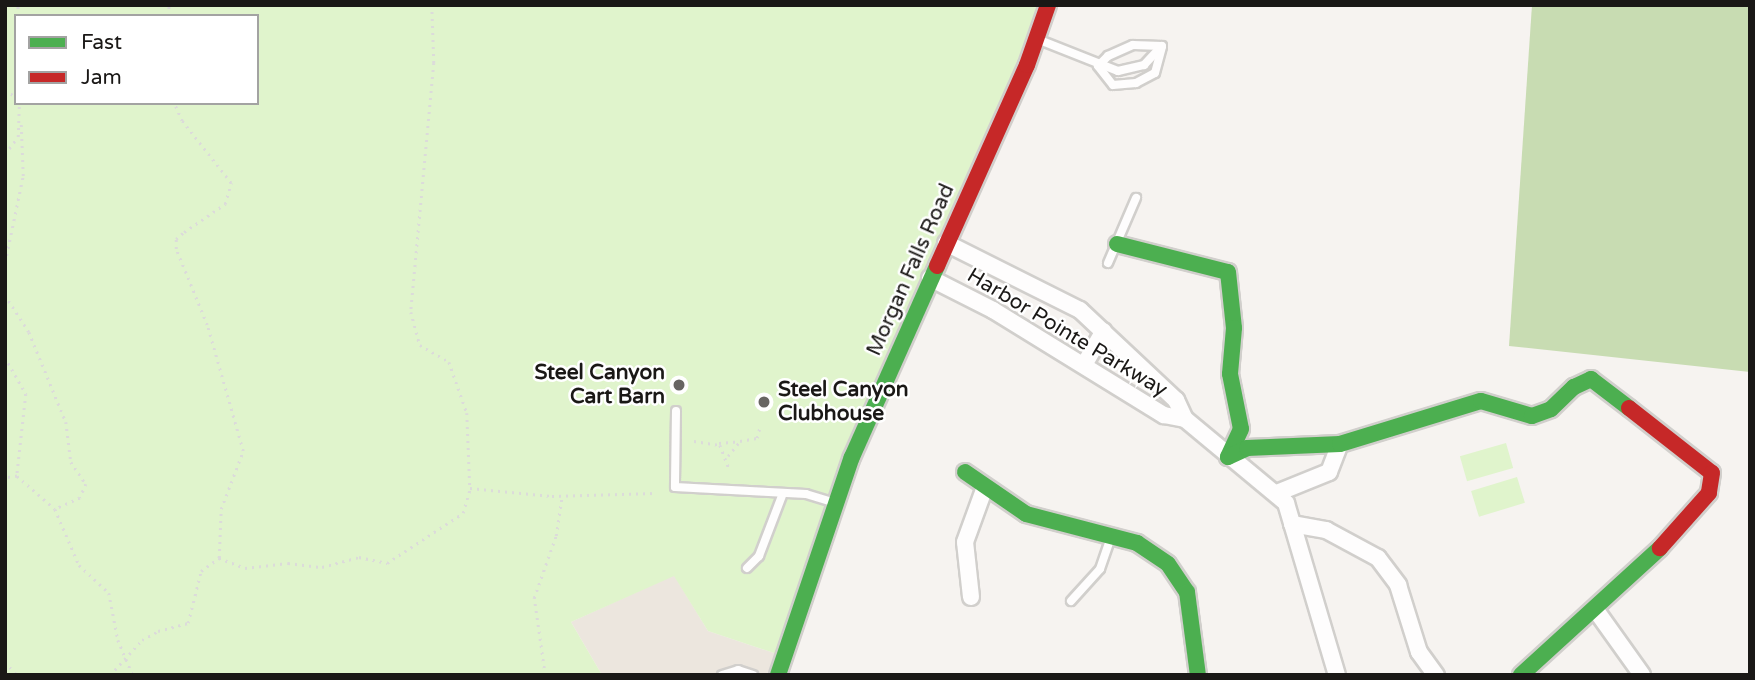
<!DOCTYPE html>
<style>
body{margin:0}
#map{position:relative;width:1755px;height:680px;overflow:hidden;background:#f6f3f0;font-family:"Varela Round",sans-serif}
div>[style]{position:absolute}
[style*='--x']{left:calc(var(--x)*1px);top:calc(var(--y)*1px);width:calc(var(--w)*1px);rotate:calc(var(--a)*1deg)}
.built>*{inset:0;background:#ece6de}
.green>*{inset:0;background:#e0f4cc;transform-origin:0 0}
.forest>*{inset:0;background:#c8dcb2}
.path>*{height:2.5px;margin-top:-1.25px;transform-origin:0;background:repeating-linear-gradient(90deg,#dcdbda 0 2px,transparent 0 7px)}
.roads{filter:drop-shadow(2px 0 #d1cfcc) drop-shadow(-2px 0 #d1cfcc) drop-shadow(0 2px #d1cfcc) drop-shadow(0 -2px #d1cfcc)}
.lane>*{height:8px;margin:-4px;padding:0 4px;transform-origin:4px;border-radius:4px;background:#fefdfd}
.street>*{height:16px;margin:-8px;padding:0 8px;transform-origin:8px;border-radius:8px;background:#fefdfd}
.fast>*{height:16px;margin:-8px;padding:0 8px;transform-origin:8px;border-radius:8px;background:#4caf50}
.jam>*{height:16px;margin:-8px;padding:0 8px;transform-origin:8px;border-radius:8px;background:#c62828}
.dots>*{width:19px;height:19px;translate:-50% -50%;box-sizing:border-box;border:4px solid #fff;border-radius:50%}
span{translate:-50% -50%;white-space:nowrap;text-align:center;line-height:1.15;-webkit-text-stroke:5px #fff;paint-order:stroke}
.street-label{font-size:21px;color:#1a1816}
.poi-label{font-size:21px;color:#1a1816;font-weight:700}
.right{translate:-100% -50%;text-align:right}
.left{translate:0 -50%;text-align:left}
.frame{position:absolute;inset:0;border:7px solid #1a1816;pointer-events:none}
.legend{position:absolute;left:14px;top:14px;width:245px;height:91px;box-sizing:border-box;background:#fff;border:2px solid #a3a3a2;margin:0;padding:9px 12px;list-style:none;font-size:21px;color:#1a1816}
.legend li{display:flex;align-items:center;gap:14px;height:35px}
.legend b{width:35px;border:2px solid #a3a3a2}
</style>
<div id="map">
<div class="built">
<div style="clip-path:polygon(674px 575px,708px 631px,789px 658px,783px 675px,602px 675px,571px 622px)"></div>
</div>
<div class="green">
<div style="clip-path:polygon(evenodd,5px 5px,1051px 5px,914px 314px,789px 658px,708px 631px,674px 576px,571px 622px,602px 675px,5px 675px,5px 5px,16px 16px,257px 16px,257px 103px,16px 103px,16px 16px)"></div>
<div style="left:1506px;top:443px;width:26px;height:48px;rotate:74deg"></div>
<div style="left:1517px;top:477px;width:27px;height:48px;rotate:73deg"></div>
</div>
<div class="forest">
<div style="clip-path:polygon(1532px 5px,1750px 5px,1750px 372px,1509px 346px)"></div>
</div>
<div class="path">
<div style="--x:432;--y:5;--w:58;--a:88"></div>
<div style="--x:434;--y:63;--w:250;--a:95.3"></div>
<div style="--x:411;--y:312;--w:34;--a:75"></div>
<div style="--x:420;--y:345;--w:34;--a:30"></div>
<div style="--x:449;--y:362;--w:54;--a:70.6"></div>
<div style="--x:467;--y:413;--w:75;--a:87.7"></div>
<div style="--x:470;--y:488;--w:82;--a:5.6"></div>
<div style="--x:552;--y:496;--w:103;--a:-1.7"></div>
<div style="--x:17;--y:16;--w:11;--a:-85"></div>
<div style="--x:168;--y:16;--w:11;--a:-85"></div>
<div style="--x:16;--y:33;--w:36;--a:90"></div>
<div style="--x:5;--y:90;--w:13;--a:32"></div>
<div style="--x:5;--y:154;--w:21;--a:-53"></div>
<div style="--x:18;--y:137;--w:34;--a:-88"></div>
<div style="--x:5;--y:262;--w:88;--a:-78.2"></div>
<div style="--x:23;--y:176;--w:53;--a:-92.2"></div>
<div style="--x:5;--y:295;--w:44;--a:57"></div>
<div style="--x:29;--y:332;--w:97;--a:67.7"></div>
<div style="--x:66;--y:422;--w:40;--a:82.9"></div>
<div style="--x:71;--y:462;--w:27;--a:56"></div>
<div style="--x:86;--y:484;--w:15;--a:113"></div>
<div style="--x:80;--y:498;--w:27;--a:156"></div>
<div style="--x:5;--y:357;--w:43;--a:60.4"></div>
<div style="--x:26;--y:394;--w:82;--a:96.3"></div>
<div style="--x:17;--y:476;--w:12;--a:171"></div>
<div style="--x:694;--y:441;--w:26;--a:9"></div>
<div style="--x:720;--y:445;--w:26;--a:69"></div>
<div style="--x:719;--y:443;--w:21;--a:-5"></div>
<div style="--x:728;--y:456;--w:19;--a:-51"></div>
<div style="--x:740;--y:441;--w:17;--a:-10"></div>
<div style="--x:757;--y:438;--w:12;--a:-76"></div>
<div style="--x:17;--y:476;--w:50;--a:41"></div>
<div style="--x:55;--y:509;--w:61;--a:66.8"></div>
<div style="--x:79;--y:565;--w:41;--a:43"></div>
<div style="--x:109;--y:593;--w:48;--a:79.2"></div>
<div style="--x:118;--y:640;--w:38;--a:67"></div>
<div style="--x:219;--y:558;--w:28;--a:21"></div>
<div style="--x:245;--y:568;--w:43;--a:-6.6"></div>
<div style="--x:288;--y:563;--w:34;--a:7"></div>
<div style="--x:322;--y:567;--w:38;--a:-15"></div>
<div style="--x:359;--y:557;--w:29;--a:12"></div>
<div style="--x:387;--y:563;--w:91;--a:-33.3"></div>
<div style="--x:463;--y:513;--w:26;--a:-74"></div>
<div style="--x:5;--y:662;--w:18;--a:47"></div>
<div style="--x:110;--y:675;--w:47;--a:-47.6"></div>
<div style="--x:142;--y:640;--w:18;--a:-29"></div>
<div style="--x:158;--y:631;--w:31;--a:-15"></div>
<div style="--x:188;--y:623;--w:54;--a:-76"></div>
<div style="--x:201;--y:571;--w:22;--a:-36"></div>
<div style="--x:219;--y:558;--w:49;--a:-87.7"></div>
<div style="--x:221;--y:509;--w:62;--a:-69.2"></div>
<div style="--x:243;--y:451;--w:131;--a:-105.9"></div>
<div style="--x:207;--y:325;--w:82;--a:-112.2"></div>
<div style="--x:176;--y:249;--w:10;--a:-90"></div>
<div style="--x:176;--y:239;--w:11;--a:-41"></div>
<div style="--x:184;--y:232;--w:50;--a:-34.3"></div>
<div style="--x:225;--y:204;--w:22;--a:-74"></div>
<div style="--x:231;--y:183;--w:79;--a:-128.3"></div>
<div style="--x:182;--y:121;--w:20;--a:-114"></div>
<div style="--x:545;--y:675;--w:78;--a:-98.1"></div>
<div style="--x:534;--y:598;--w:66;--a:-70.5"></div>
<div style="--x:556;--y:536;--w:40;--a:-81.5"></div>
</div>
<div class="roads">
<div class="lane">
<div style="--x:1037;--y:39;--w:87;--a:21.6"></div>
<div style="--x:1118;--y:71;--w:27;--a:-13"></div>
<div style="--x:1144;--y:65;--w:26;--a:-47"></div>
<div style="--x:1098;--y:66;--w:24;--a:52"></div>
<div style="--x:1113;--y:85;--w:23;--a:-5"></div>
<div style="--x:1136;--y:83;--w:21;--a:-28"></div>
<div style="--x:1155;--y:73;--w:27;--a:-75"></div>
<div style="--x:1098;--y:66;--w:14;--a:-45"></div>
<div style="--x:1108;--y:56;--w:27;--a:-24"></div>
<div style="--x:1133;--y:45;--w:29;--a:2"></div>
<div style="--x:1108;--y:263;--w:71;--a:-66.7"></div>
<div style="--x:676;--y:411;--w:76;--a:90.8"></div>
<div style="--x:675;--y:487;--w:131;--a:3.1"></div>
<div style="--x:806;--y:494;--w:30;--a:17"></div>
<div style="--x:747;--y:568;--w:17;--a:-45"></div>
<div style="--x:759;--y:556;--w:67;--a:-69.1"></div>
<div style="--x:1071;--y:601;--w:43;--a:-47.8"></div>
<div style="--x:1100;--y:569;--w:34;--a:-71"></div>
<div style="--x:722;--y:675;--w:17;--a:-17"></div>
<div style="--x:738;--y:670;--w:16;--a:18"></div>
</div>
<div class="street">
<div style="--x:946;--y:243;--w:150;--a:26.6"></div>
<div style="--x:1080;--y:310;--w:132;--a:43.2"></div>
<div style="--x:1176;--y:400;--w:21;--a:65"></div>
<div style="--x:1185;--y:419;--w:131;--a:39.7"></div>
<div style="--x:1286;--y:503;--w:179;--a:73.5"></div>
<div style="--x:930;--y:278;--w:71;--a:26.9"></div>
<div style="--x:993;--y:310;--w:201;--a:31.6"></div>
<div style="--x:1164;--y:415;--w:21;--a:11"></div>
<div style="--x:1084;--y:365;--w:39;--a:-60"></div>
<div style="--x:1277;--y:493;--w:56;--a:-22"></div>
<div style="--x:1329;--y:472;--w:30;--a:-69"></div>
<div style="--x:1292;--y:524;--w:35;--a:10"></div>
<div style="--x:1326;--y:530;--w:59;--a:28.3"></div>
<div style="--x:1378;--y:558;--w:34;--a:53"></div>
<div style="--x:1398;--y:585;--w:70;--a:72.6"></div>
<div style="--x:1419;--y:652;--w:29;--a:54"></div>
<div style="--x:971;--y:597;--w:55;--a:-96.2"></div>
<div style="--x:965;--y:542;--w:59;--a:-70"></div>
<div style="--x:1595;--y:609;--w:81;--a:54.5"></div>
</div>
<div class="fast">
<div style="--x:1117;--y:244;--w:114;--a:14.2"></div>
<div style="--x:1228;--y:272;--w:56;--a:83.9"></div>
<div style="--x:1234;--y:328;--w:46;--a:95"></div>
<div style="--x:1230;--y:374;--w:56;--a:78.7"></div>
<div style="--x:1241;--y:429;--w:31;--a:115"></div>
<div style="--x:1228;--y:457;--w:21;--a:-25"></div>
<div style="--x:1247;--y:448;--w:93;--a:-2.5"></div>
<div style="--x:1340;--y:444;--w:147;--a:-17"></div>
<div style="--x:1481;--y:401;--w:53;--a:16.4"></div>
<div style="--x:1532;--y:416;--w:20;--a:-20"></div>
<div style="--x:1551;--y:409;--w:32;--a:-44"></div>
<div style="--x:1574;--y:387;--w:19;--a:-25"></div>
<div style="--x:1591;--y:379;--w:48;--a:37.3"></div>
<div style="--x:965;--y:472;--w:74;--a:34.5"></div>
<div style="--x:1026;--y:514;--w:115;--a:14.6"></div>
<div style="--x:1137;--y:543;--w:37;--a:34"></div>
<div style="--x:1168;--y:564;--w:34;--a:56"></div>
<div style="--x:1187;--y:592;--w:84;--a:82.5"></div>
<div style="--x:778;--y:675;--w:230;--a:-71.3"></div>
<div style="--x:852;--y:457;--w:209;--a:-66"></div>
<div style="--x:1521;--y:675;--w:188;--a:-42.4"></div>
</div>
<div class="jam">
<div style="--x:937;--y:266;--w:220;--a:-65.9"></div>
<div style="--x:1027;--y:65;--w:64;--a:-70.7"></div>
<div style="--x:1629;--y:408;--w:105;--a:38.1"></div>
<div style="--x:1712;--y:473;--w:20;--a:99"></div>
<div style="--x:1709;--y:493;--w:74;--a:131.7"></div>
</div>
</div>
<div class="dots">
<div style="left:679px;top:385px;background:#676562"></div>
<div style="left:764px;top:402px;background:#676562"></div>
</div>
<div class="street-label">
<span style="left:911px;top:270px;rotate:-66deg">Morgan Falls Road</span>
<span style="left:1067px;top:333px;rotate:31deg">Harbor Pointe Parkway</span>
</div>
<div class="poi-label">
<span class="right" style="left:665px;top:385px">Steel Canyon<br>Cart Barn</span>
<span class="left" style="left:778px;top:402px">Steel Canyon<br>Clubhouse</span>
</div>
<div class="frame"></div>
<ul class="legend">
<li><b style="height:9px;background:#4caf50"></b>Fast</li>
<li><b style="height:9px;background:#c62828"></b>Jam</li>
</ul>
</div>
